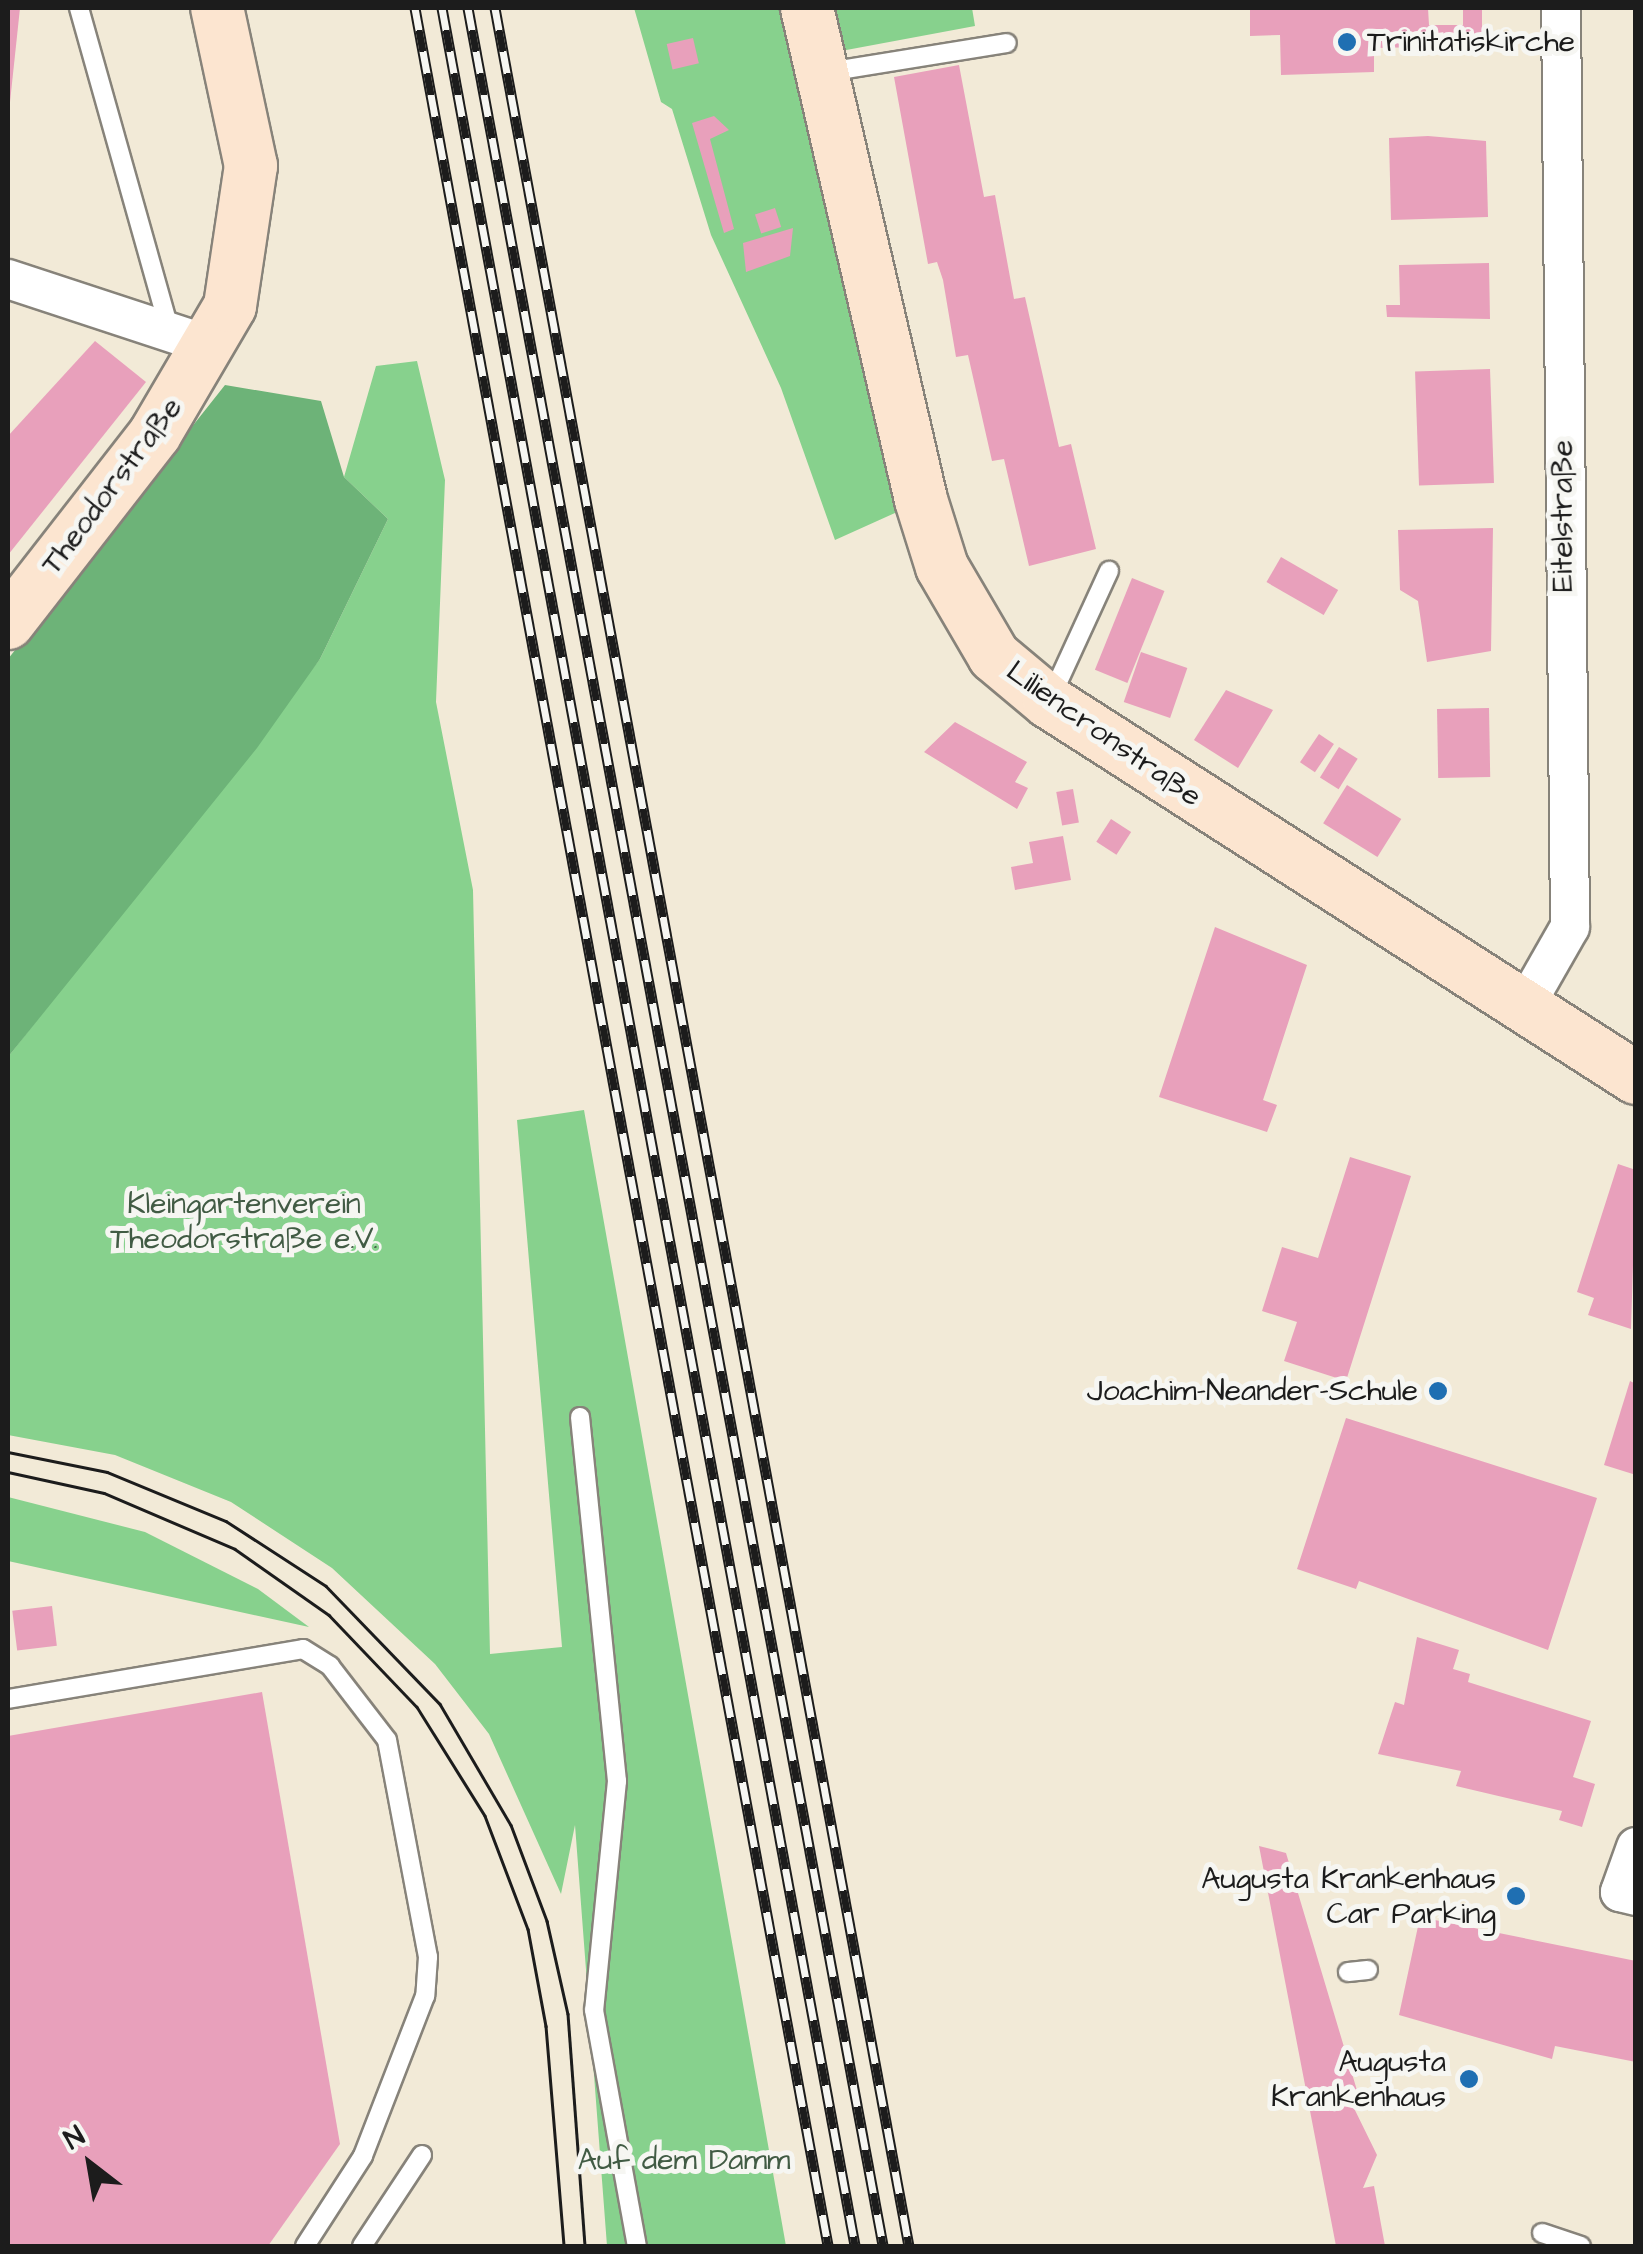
<!DOCTYPE html>
<meta charset="utf-8">
<style>
body{margin:0}
#map{position:relative;width:1643px;height:2254px;overflow:hidden;background:#f2ead7;font-family:"Architects Daughter",sans-serif}
div>[style]{position:absolute}
[style*='--x']{left:calc(var(--x)*1px);top:calc(var(--y)*1px);width:calc(var(--w)*1px);rotate:calc(var(--a)*1deg)}
.green>*{inset:0;background:#87d18d}
.forest>*{inset:0;background:#6db378}
.building>*{inset:0;background:#e8a0bb;transform-origin:0 0}
.roads{filter:drop-shadow(2px 0 #87837a) drop-shadow(-2px 0 #87837a) drop-shadow(0 2px #87837a) drop-shadow(0 -2px #87837a)}
.lane>*{height:18px;margin:-9px;padding:0 9px;transform-origin:9px;border-radius:9px;background:#fff}
.street>*{height:38px;margin:-19px;padding:0 19px;transform-origin:19px;border-radius:19px;background:#fff}
.secondary>*{height:52px;margin:-26px;padding:0 26px;transform-origin:26px;border-radius:26px;background:#fce5d0}
.tram>*{height:2.5px;margin:-1.25px;padding:0 1.25px;transform-origin:1.25px;border-radius:1.25px;background:#1c1c1c}
.rail>*{height:11px;margin-top:-5.5px;transform-origin:0;background:repeating-linear-gradient(90deg,#f6f6f2 0 22px,#1c1c1c 0 44px);box-sizing:border-box;border-block:2px solid #1c1c1c}
.dots>*{width:28px;height:28px;translate:-50% -50%;box-sizing:border-box;border:5px solid #f6f6f2;border-radius:50%}
span{translate:-50% -50%;white-space:nowrap;text-align:center;line-height:1.15;-webkit-text-stroke:10px #f6f6f2;paint-order:stroke}
.poi-label{font-size:30px;color:#1c1c1c}
.left{translate:0 -50%;text-align:left}
.right{translate:-100% -50%;text-align:right}
.street-label{font-size:30px;color:#1c1c1c}
.park-label{font-size:30px;color:#415b44}
.frame{position:absolute;inset:0;border:10px solid #1c1c1c;pointer-events:none}
.north{position:absolute;left:40px;top:2114px;width:100px;height:100px;-webkit-text-stroke:8px #f6f6f2;paint-order:stroke;rotate:329deg;font-size:28px;font-weight:700;line-height:40px;text-align:center;color:#1c1c1c}
.north::after{content:'';display:block;margin:auto;width:35px;height:45px;background:#1c1c1c;clip-path:polygon(50% 0,100% 100%,50% 72%,0 100%)}
</style>
<div id="map">
<div class="green">
<div style="clip-path:polygon(634px 8px,783px 8px,906px 508px,835px 540px,781px 388px,711px 235px,672px 109px,661px 102px)"></div>
<div style="clip-path:polygon(831px 8px,972px 8px,975px 26px,841px 51px)"></div>
<div style="clip-path:polygon(417px 361px,445px 480px,436px 702px,473px 890px,490px 1654px,562px 1647px,517px 1120px,584px 1110px,786px 2246px,607px 2246px,575px 1825px,561px 1894px,489px 1734px,435px 1664px,332px 1568px,231px 1502px,115px 1455px,8px 1435px,8px 1057px,320px 659px,388px 519px,344px 477px,376px 366px)"></div>
<div style="clip-path:polygon(8px 1497px,145px 1532px,258px 1589px,309px 1627px,8px 1561px)"></div>
</div>
<div class="forest">
<div style="clip-path:polygon(225px 385px,321px 401px,344px 477px,388px 519px,320px 659px,257px 748px,8px 1057px,8px 659px)"></div>
</div>
<div class="building">
<div style="clip-path:polygon(8px 8px,20px 8px,10px 102px,8px 102px)"></div>
<div style="clip-path:polygon(1250px 8px,1428px 8px,1429px 25px,1463px 25px,1463px 8px,1482px 8px,1482px 46px,1374px 48px,1374px 72px,1281px 75px,1280px 35px,1250px 36px)"></div>
<div style="left:693px;top:38px;width:26px;height:27px;rotate:77deg"></div>
<div style="clip-path:polygon(959px 65px,984px 197px,995px 195px,1014px 299px,1025px 297px,1059px 447px,1071px 444px,1096px 549px,1029px 566px,1004px 459px,992px 461px,968px 355px,956px 357px,943px 280px,937px 262px,928px 264px,894px 77px)"></div>
<div style="clip-path:polygon(714px 116px,729px 130px,710px 139px,734px 229px,724px 233px,692px 123px)"></div>
<div style="clip-path:polygon(1428px 136px,1486px 141px,1488px 217px,1391px 220px,1389px 138px)"></div>
<div style="left:775px;top:208px;width:20px;height:21px;rotate:72deg"></div>
<div style="clip-path:polygon(793px 228px,790px 256px,746px 272px,743px 243px)"></div>
<div style="clip-path:polygon(1489px 263px,1490px 319px,1387px 317px,1386px 305px,1400px 305px,1399px 265px)"></div>
<div style="clip-path:polygon(95px 341px,146px 382px,8px 555px,8px 436px)"></div>
<div style="left:1490px;top:369px;width:114px;height:75px;rotate:88deg"></div>
<div style="clip-path:polygon(1493px 528px,1491px 651px,1427px 662px,1418px 601px,1400px 590px,1398px 530px)"></div>
<div style="left:1281px;top:557px;width:66px;height:29px;rotate:30deg"></div>
<div style="left:1132px;top:578px;width:35px;height:99px;rotate:22deg"></div>
<div style="left:1141px;top:652px;width:49px;height:53px;rotate:19deg"></div>
<div style="clip-path:polygon(1226px 690px,1273px 710px,1238px 768px,1194px 740px)"></div>
<div style="left:1489px;top:708px;width:69px;height:52px;rotate:89deg"></div>
<div style="clip-path:polygon(955px 722px,1027px 762px,1015px 782px,1028px 788px,1017px 809px,924px 752px)"></div>
<div style="left:1319px;top:734px;width:18px;height:34px;rotate:34deg"></div>
<div style="left:1339px;top:747px;width:22px;height:36px;rotate:32deg"></div>
<div style="left:1347px;top:785px;width:64px;height:45px;rotate:32deg"></div>
<div style="left:1073px;top:789px;width:34px;height:17px;rotate:80deg"></div>
<div style="left:1111px;top:819px;width:24px;height:27px;rotate:33deg"></div>
<div style="clip-path:polygon(1063px 836px,1071px 880px,1015px 890px,1011px 867px,1033px 863px,1029px 842px)"></div>
<div style="clip-path:polygon(1215px 927px,1307px 965px,1263px 1100px,1277px 1105px,1267px 1132px,1159px 1097px)"></div>
<div style="clip-path:polygon(1350px 1157px,1411px 1176px,1346px 1381px,1284px 1361px,1297px 1322px,1262px 1311px,1282px 1247px,1318px 1258px)"></div>
<div style="clip-path:polygon(1618px 1164px,1636px 1170px,1631px 1329px,1588px 1315px,1594px 1298px,1577px 1292px)"></div>
<div style="clip-path:polygon(1630px 1381px,1636px 1384px,1636px 1475px,1604px 1465px)"></div>
<div style="clip-path:polygon(1346px 1418px,1597px 1498px,1548px 1650px,1359px 1581px,1356px 1589px,1297px 1569px)"></div>
<div style="left:52px;top:1606px;width:40px;height:40px;rotate:83deg"></div>
<div style="clip-path:polygon(1417px 1637px,1459px 1650px,1453px 1669px,1470px 1674px,1468px 1682px,1591px 1721px,1573px 1777px,1595px 1784px,1582px 1827px,1559px 1820px,1562px 1811px,1456px 1786px,1461px 1771px,1378px 1754px,1395px 1702px,1404px 1705px)"></div>
<div style="clip-path:polygon(262px 1692px,340px 2144px,268px 2246px,8px 2246px,8px 1736px)"></div>
<div style="clip-path:polygon(1259px 1846px,1286px 1853px,1359px 2097px,1350px 2100px,1377px 2155px,1363px 2188px,1374px 2186px,1385px 2246px,1336px 2246px)"></div>
<div style="clip-path:polygon(1420px 1917px,1636px 1961px,1636px 2062px,1555px 2046px,1552px 2059px,1399px 2015px)"></div>
</div>
<div class="roads">
<div class="lane">
<div style="--x:79;--y:8;--w:337;--a:74.3"></div>
<div style="--x:828;--y:72;--w:181;--a:-9.2"></div>
<div style="--x:1051;--y:697;--w:139;--a:-65.3"></div>
<div style="--x:580;--y:1417;--w:366;--a:84.2"></div>
<div style="--x:617;--y:1781;--w:230;--a:95.7"></div>
<div style="--x:594;--y:2010;--w:240;--a:79.7"></div>
<div style="--x:8;--y:1699;--w:299;--a:-9.6"></div>
<div style="--x:303;--y:1649;--w:32;--a:32"></div>
<div style="--x:330;--y:1666;--w:93;--a:52.4"></div>
<div style="--x:387;--y:1740;--w:221;--a:79.3"></div>
<div style="--x:428;--y:1957;--w:39;--a:94"></div>
<div style="--x:425;--y:1996;--w:172;--a:111.2"></div>
<div style="--x:363;--y:2156;--w:107;--a:122.8"></div>
<div style="--x:1348;--y:1972;--w:20;--a:-6"></div>
<div style="--x:1542;--y:2233;--w:41;--a:18.4"></div>
<div style="--x:362;--y:2246;--w:109;--a:-56.6"></div>
</div>
<div class="street">
<div style="--x:8;--y:279;--w:215;--a:18.2"></div>
<div style="--x:1522;--y:1011;--w:97;--a:-60.3"></div>
<div style="--x:1570;--y:927;--w:919;--a:-90.56"></div>
<div style="--x:1636;--y:1847;--w:48;--a:109.6"></div>
<div style="--x:1620;--y:1892;--w:16;--a:14"></div>
</div>
<div class="secondary">
<div style="--x:807;--y:8;--w:505;--a:76.95"></div>
<div style="--x:921;--y:500;--w:70;--a:72.6"></div>
<div style="--x:942;--y:567;--w:103;--a:59.7"></div>
<div style="--x:994;--y:656;--w:72;--a:39.9"></div>
<div style="--x:1049;--y:702;--w:697;--a:32.64"></div>
<div style="--x:8;--y:623;--w:239;--a:-52.1"></div>
<div style="--x:155;--y:434;--w:148;--a:-59.6"></div>
<div style="--x:230;--y:306;--w:142;--a:-81.5"></div>
<div style="--x:251;--y:166;--w:162;--a:-102.1"></div>
</div>
</div>
<div class="tram">
<div style="--x:8;--y:1452;--w:101;--a:11.4"></div>
<div style="--x:107;--y:1472;--w:129;--a:22.4"></div>
<div style="--x:226;--y:1521;--w:119;--a:33"></div>
<div style="--x:326;--y:1586;--w:164;--a:46"></div>
<div style="--x:440;--y:1704;--w:140;--a:59.6"></div>
<div style="--x:511;--y:1825;--w:103;--a:69.4"></div>
<div style="--x:547;--y:1921;--w:95;--a:77.3"></div>
<div style="--x:568;--y:2014;--w:233;--a:85.8"></div>
<div style="--x:8;--y:1472;--w:98;--a:12.3"></div>
<div style="--x:104;--y:1493;--w:142;--a:23.1"></div>
<div style="--x:235;--y:1549;--w:115;--a:35.1"></div>
<div style="--x:329;--y:1615;--w:127;--a:46.3"></div>
<div style="--x:417;--y:1707;--w:128;--a:58"></div>
<div style="--x:485;--y:1816;--w:121;--a:69.2"></div>
<div style="--x:528;--y:1929;--w:99;--a:79.5"></div>
<div style="--x:546;--y:2026;--w:221;--a:85.3"></div>
</div>
<div class="rail">
<div style="--x:415;--y:8;--w:2276;--a:79.54"></div>
<div style="--x:442;--y:8;--w:2276;--a:79.54"></div>
<div style="--x:468;--y:8;--w:2276;--a:79.49"></div>
<div style="--x:495;--y:8;--w:2276;--a:79.52"></div>
</div>
<div class="dots">
<div style="left:1347px;top:42px;background:#1f6fb2"></div>
<div style="left:1438px;top:1391px;background:#1f6fb2"></div>
<div style="left:1516px;top:1896px;background:#1f6fb2"></div>
<div style="left:1469px;top:2079px;background:#1f6fb2"></div>
</div>
<div class="poi-label">
<span class="left" style="left:1367px;top:42px">Trinitatiskirche</span>
<span class="right" style="left:1418px;top:1391px">Joachim-Neander-Schule</span>
<span class="right" style="left:1496px;top:1896px">Augusta Krankenhaus<br>Car Parking</span>
<span class="right" style="left:1446px;top:2079px">Augusta<br>Krankenhaus</span>
</div>
<div class="street-label">
<span style="left:112px;top:486px;rotate:-53deg">Theodorstraße</span>
<span style="left:1563px;top:516px;rotate:-90deg">Eitelstraße</span>
<span style="left:1104px;top:734px;rotate:35deg">Liliencronstraße</span>
</div>
<div class="park-label">
<span style="left:244px;top:1221px">Kleingartenverein<br>Theodorstraße e.V.</span>
<span style="left:684px;top:2160px">Auf dem Damm</span>
</div>
<div class="frame"></div>
<div class="north">N</div>
</div>
